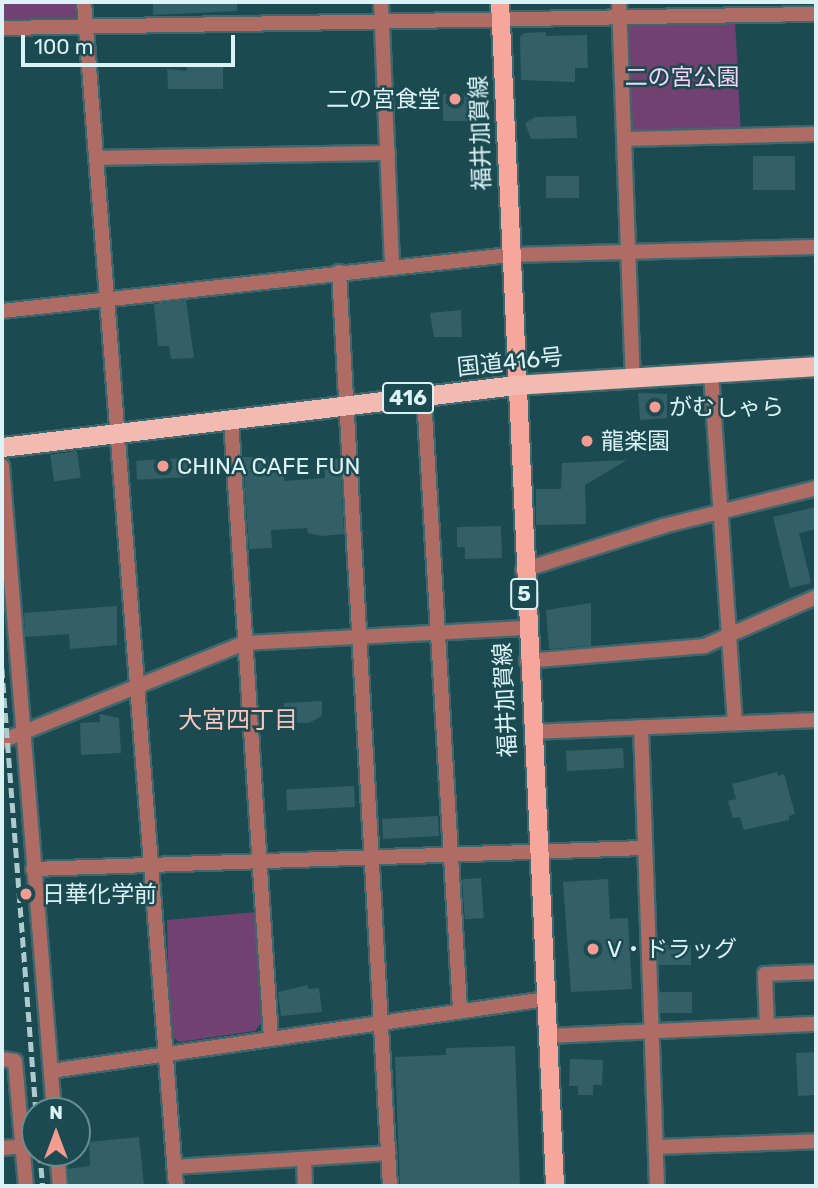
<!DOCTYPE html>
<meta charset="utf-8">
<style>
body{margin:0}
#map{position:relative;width:818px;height:1188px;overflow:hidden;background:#1b4a50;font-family:Rubik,"Noto Sans JP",sans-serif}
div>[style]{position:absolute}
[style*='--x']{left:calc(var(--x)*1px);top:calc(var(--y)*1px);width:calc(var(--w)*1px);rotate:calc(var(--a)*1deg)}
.green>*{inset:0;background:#714271;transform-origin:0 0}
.building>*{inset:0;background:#336067;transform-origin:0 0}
.roads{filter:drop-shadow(2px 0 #3e686e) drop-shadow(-2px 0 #3e686e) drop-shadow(0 2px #3e686e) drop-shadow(0 -2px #3e686e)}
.minor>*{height:14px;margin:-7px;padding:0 7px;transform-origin:7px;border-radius:7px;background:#af6c64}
.tertiary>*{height:14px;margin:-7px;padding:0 7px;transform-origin:7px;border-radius:7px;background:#af6c64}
.primary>*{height:18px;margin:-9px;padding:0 9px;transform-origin:9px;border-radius:9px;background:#f7a69b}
.trunk>*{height:19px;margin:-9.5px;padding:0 9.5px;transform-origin:9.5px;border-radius:9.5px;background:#f3bab2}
.rail>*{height:4.5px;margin-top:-2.25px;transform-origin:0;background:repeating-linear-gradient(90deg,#adcace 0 10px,transparent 0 15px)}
.dots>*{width:19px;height:19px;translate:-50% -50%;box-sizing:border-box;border:4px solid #1b4a50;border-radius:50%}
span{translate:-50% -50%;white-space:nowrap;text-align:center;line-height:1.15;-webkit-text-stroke:5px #1b4a50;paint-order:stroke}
.shield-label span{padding:2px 5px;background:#1b4a50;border:2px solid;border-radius:5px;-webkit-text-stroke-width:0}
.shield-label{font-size:21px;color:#dbf3f6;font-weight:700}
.park-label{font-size:23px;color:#f8d2f7}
.poi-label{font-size:23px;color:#dbf3f6}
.right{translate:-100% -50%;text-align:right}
.left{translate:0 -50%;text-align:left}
.street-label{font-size:23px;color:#dbf3f6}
.neighbourhood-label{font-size:24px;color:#fac6bf}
.frame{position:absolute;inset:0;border:4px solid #dbf3f6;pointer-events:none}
.north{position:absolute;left:21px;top:1097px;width:70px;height:70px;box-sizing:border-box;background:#1b4a50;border:2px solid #688e92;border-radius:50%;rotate:0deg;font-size:19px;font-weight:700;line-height:28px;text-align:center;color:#dbf3f6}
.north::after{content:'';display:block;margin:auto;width:24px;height:32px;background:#f59c92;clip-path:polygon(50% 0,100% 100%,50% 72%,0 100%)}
.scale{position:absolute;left:21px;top:35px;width:214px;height:32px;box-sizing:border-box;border:4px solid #dbf3f6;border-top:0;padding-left:9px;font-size:21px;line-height:24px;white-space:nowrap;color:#dbf3f6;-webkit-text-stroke:5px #1b4a50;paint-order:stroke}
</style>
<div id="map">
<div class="green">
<div style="left:2px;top:2px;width:82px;height:26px"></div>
<div style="left:735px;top:20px;width:111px;height:112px;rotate:87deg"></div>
<div style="clip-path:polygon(257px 912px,264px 1019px,255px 1031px,179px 1042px,170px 1035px,167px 920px)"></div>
</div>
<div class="building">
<div style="clip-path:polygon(153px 2px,237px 2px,237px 11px,153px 15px)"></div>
<div style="clip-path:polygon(546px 32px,546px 36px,587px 35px,588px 68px,575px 68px,575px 82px,521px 80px,520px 37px,524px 33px)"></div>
<div style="clip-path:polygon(186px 64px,223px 66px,223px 89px,168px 89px,167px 69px,187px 71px)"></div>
<div style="left:443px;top:94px;width:25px;height:27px"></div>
<div style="clip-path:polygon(576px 116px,577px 138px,531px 139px,525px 123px,535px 117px)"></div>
<div style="left:753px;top:156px;width:42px;height:34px"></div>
<div style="left:579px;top:176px;width:22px;height:33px;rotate:90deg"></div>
<div style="clip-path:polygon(186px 300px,194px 358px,171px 359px,169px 346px,158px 346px,154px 304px)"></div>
<div style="clip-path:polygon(461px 310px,462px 337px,434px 337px,430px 313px)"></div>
<div style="clip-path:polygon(638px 393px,667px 394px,667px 418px,640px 420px)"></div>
<div style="left:77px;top:451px;width:27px;height:27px;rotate:82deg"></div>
<div style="clip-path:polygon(243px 457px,266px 457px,276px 472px,284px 471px,284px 481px,325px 478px,324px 460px,340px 459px,344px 534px,322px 536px,308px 533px,307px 528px,271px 530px,272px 548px,249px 549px)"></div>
<div style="left:187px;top:458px;width:19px;height:51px;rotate:87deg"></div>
<div style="clip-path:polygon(627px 460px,585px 485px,586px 524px,536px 525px,536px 489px,561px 489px,562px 463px)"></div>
<div style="clip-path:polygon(816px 507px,816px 529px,799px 533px,811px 583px,790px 588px,773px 517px)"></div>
<div style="clip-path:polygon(501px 526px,502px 558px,465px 559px,465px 547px,457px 547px,457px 527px)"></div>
<div style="clip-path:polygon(591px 603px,591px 646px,549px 649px,546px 610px)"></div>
<div style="clip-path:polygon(117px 606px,117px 645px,70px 649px,69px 634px,25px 637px,24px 613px)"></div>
<div style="clip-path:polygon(322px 701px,322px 716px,309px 723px,283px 722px,284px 703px)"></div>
<div style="clip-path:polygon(100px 714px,119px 718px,121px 753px,81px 755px,80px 723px,100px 722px)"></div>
<div style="left:623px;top:748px;width:20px;height:57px;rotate:87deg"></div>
<div style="clip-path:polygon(777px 772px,778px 776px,784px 774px,795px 814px,789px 816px,789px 820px,744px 830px,740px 817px,733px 818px,728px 801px,736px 799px,732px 784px)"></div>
<div style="left:354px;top:786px;width:21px;height:68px;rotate:87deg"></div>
<div style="left:438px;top:816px;width:20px;height:56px;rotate:87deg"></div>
<div style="left:481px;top:878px;width:40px;height:19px;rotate:86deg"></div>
<div style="clip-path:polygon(608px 879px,610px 919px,628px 918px,632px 989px,571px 992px,563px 882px)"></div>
<div style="left:658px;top:945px;width:33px;height:20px"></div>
<div style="clip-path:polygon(308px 985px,308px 989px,319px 988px,322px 1012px,281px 1016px,278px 992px)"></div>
<div style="left:660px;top:992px;width:32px;height:21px"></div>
<div style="clip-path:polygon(515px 1046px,520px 1186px,400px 1186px,395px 1057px,446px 1055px,446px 1048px)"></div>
<div style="clip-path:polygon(816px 1052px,814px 1095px,798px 1096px,796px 1053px)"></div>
<div style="clip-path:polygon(570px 1059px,603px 1060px,602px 1085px,593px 1085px,593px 1095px,578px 1095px,578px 1086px,569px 1086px)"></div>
<div style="clip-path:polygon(139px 1137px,144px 1186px,69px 1186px,68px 1169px,90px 1166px,89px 1142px)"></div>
</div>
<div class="roads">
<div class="minor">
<div style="--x:84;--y:2;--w:1188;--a:85.56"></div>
<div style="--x:381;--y:2;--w:263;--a:87.6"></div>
<div style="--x:619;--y:2;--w:373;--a:87.9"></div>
<div style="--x:2;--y:28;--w:814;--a:-0.99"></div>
<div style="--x:625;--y:139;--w:191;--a:-1.5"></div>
<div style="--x:97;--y:158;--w:291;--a:-1"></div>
<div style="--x:339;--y:272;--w:915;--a:86.81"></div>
<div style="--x:2;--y:311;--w:510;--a:-6.3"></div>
<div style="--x:509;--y:255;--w:307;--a:-1.5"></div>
<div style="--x:711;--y:372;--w:352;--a:86.1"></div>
<div style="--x:424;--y:396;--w:614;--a:86.64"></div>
<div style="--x:231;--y:420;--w:619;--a:86.3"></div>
<div style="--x:2;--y:466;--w:647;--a:85.39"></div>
<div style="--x:523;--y:570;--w:147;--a:-17.4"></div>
<div style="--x:663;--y:526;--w:158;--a:-13.9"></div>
<div style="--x:527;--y:661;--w:178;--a:-4.8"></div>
<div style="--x:704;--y:646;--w:122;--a:-23.6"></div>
<div style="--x:641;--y:727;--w:459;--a:88"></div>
<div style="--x:532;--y:732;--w:284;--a:-2.4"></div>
<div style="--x:2;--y:741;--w:262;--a:-22"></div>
<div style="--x:245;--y:643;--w:281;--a:-3.1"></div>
<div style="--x:33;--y:869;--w:612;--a:-1.97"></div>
<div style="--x:767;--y:1026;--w:52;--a:-92.2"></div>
<div style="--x:765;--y:974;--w:51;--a:-2.2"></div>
<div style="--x:2;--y:1059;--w:13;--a:9"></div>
<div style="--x:15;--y:1061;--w:125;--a:85"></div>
<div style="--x:51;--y:1071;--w:500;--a:-8.28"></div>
<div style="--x:656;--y:1147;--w:160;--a:-2.1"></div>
<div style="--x:2;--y:1148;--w:21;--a:-5"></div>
<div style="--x:57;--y:1153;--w:33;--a:85"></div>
<div style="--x:304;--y:1159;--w:27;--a:88"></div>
<div style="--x:174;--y:1167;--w:215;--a:-3.7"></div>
</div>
<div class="tertiary">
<div style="--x:549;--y:1036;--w:267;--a:-2.6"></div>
</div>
<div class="primary">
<div style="--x:500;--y:2;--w:1185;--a:87.34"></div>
</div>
<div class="trunk">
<div style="--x:2;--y:447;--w:517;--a:-6.89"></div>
<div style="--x:515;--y:385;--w:302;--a:-3.6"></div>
</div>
</div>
<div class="rail">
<div style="--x:2;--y:668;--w:444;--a:85.6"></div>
<div style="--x:40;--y:1153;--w:33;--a:85"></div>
</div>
<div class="dots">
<div style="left:455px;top:99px;background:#f59c92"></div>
<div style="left:655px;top:407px;background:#f59c92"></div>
<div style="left:587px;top:441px;background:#f59c92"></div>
<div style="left:163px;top:466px;background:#f59c92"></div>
<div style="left:26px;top:894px;background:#f59c92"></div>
<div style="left:593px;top:949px;background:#f59c92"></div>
</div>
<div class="shield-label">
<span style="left:408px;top:398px">416</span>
<span style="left:524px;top:594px">5</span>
</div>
<div class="park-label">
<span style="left:682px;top:77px">二の宮公園</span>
</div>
<div class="poi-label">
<span class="right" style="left:441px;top:99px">二の宮食堂</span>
<span class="left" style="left:669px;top:407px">がむしゃら</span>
<span class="left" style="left:601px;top:441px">龍楽園</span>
<span class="left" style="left:177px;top:466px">CHINA CAFE FUN</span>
<span class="left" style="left:42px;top:894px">日華化学前</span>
<span class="left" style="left:607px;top:949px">V・ドラッグ</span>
</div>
<div class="street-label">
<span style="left:480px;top:133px;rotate:-92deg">福井加賀線</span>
<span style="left:510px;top:362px;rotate:-6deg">国道416号</span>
<span style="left:505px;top:700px;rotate:-93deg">福井加賀線</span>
</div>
<div class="neighbourhood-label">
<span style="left:238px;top:721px">大宮四丁目</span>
</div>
<div class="frame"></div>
<div class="north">N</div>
<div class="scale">100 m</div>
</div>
